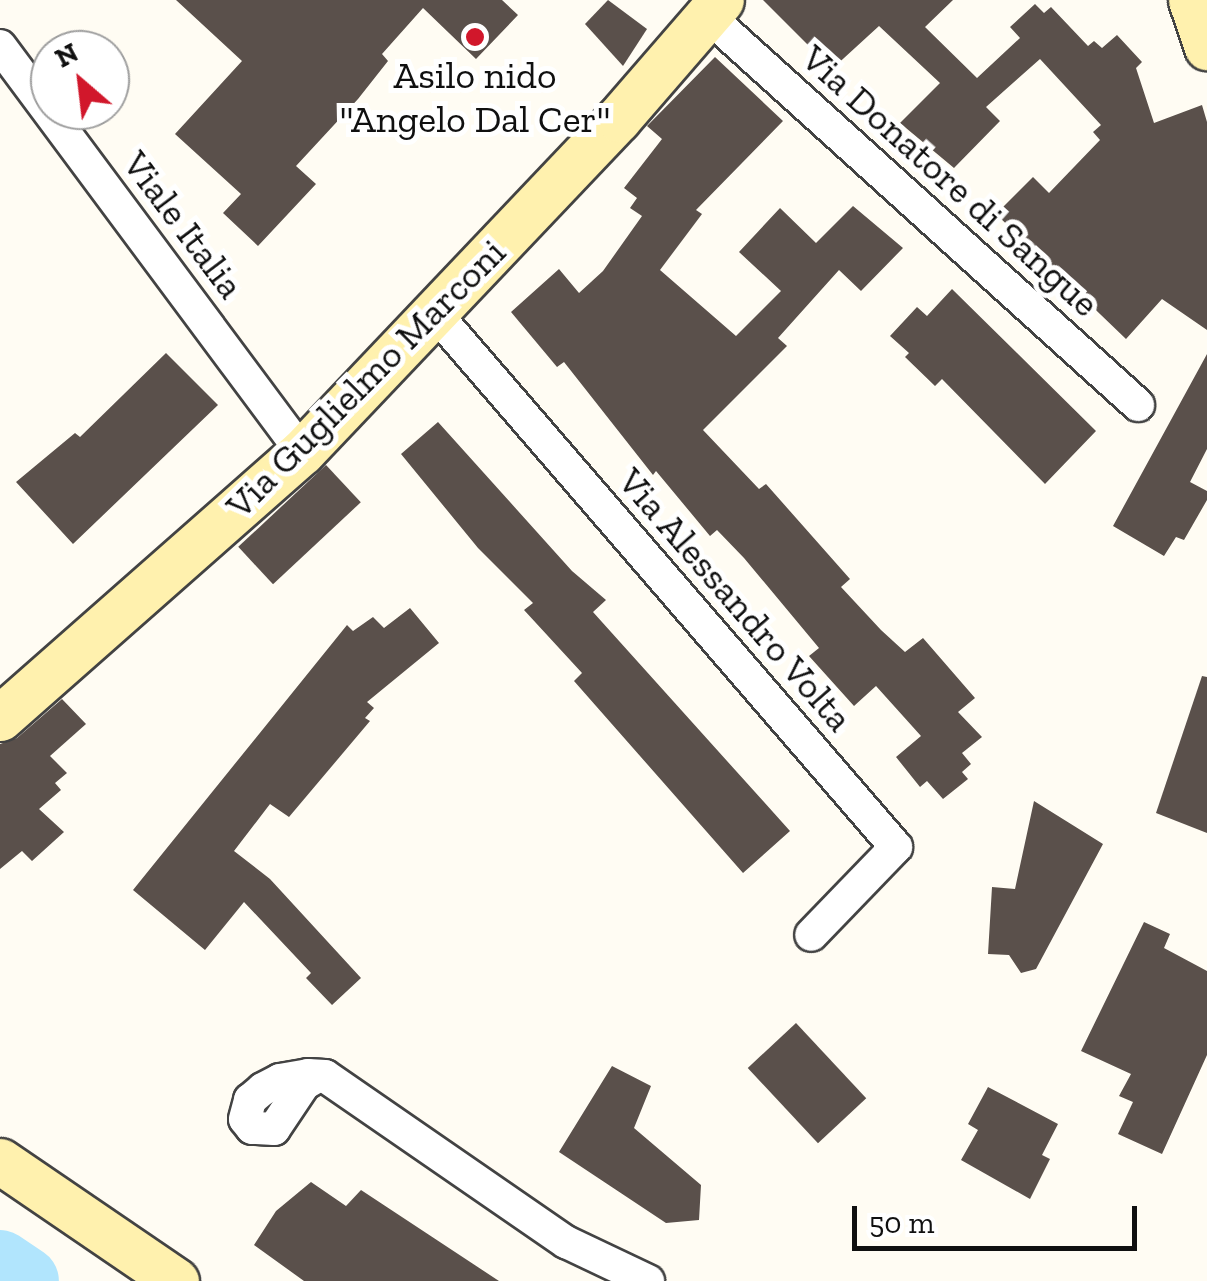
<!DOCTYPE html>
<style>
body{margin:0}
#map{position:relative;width:1207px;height:1281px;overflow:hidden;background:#fffcf3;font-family:"Zilla Slab",serif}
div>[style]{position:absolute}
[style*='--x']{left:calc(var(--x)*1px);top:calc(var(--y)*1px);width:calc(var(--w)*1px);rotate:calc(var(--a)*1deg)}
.river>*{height:68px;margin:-34px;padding:0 34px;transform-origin:34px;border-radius:34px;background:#b1e5fd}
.building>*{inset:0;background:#5a504b;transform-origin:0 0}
.roads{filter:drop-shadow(2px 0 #434343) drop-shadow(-2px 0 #434343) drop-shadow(0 2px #434343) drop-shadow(0 -2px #434343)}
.street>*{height:32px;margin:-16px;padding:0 16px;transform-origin:16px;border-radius:16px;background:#fff}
.secondary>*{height:45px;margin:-22.5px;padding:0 22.5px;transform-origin:22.5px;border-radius:22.5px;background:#fff1ae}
.dots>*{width:28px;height:28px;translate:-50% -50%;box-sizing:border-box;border:5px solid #fff;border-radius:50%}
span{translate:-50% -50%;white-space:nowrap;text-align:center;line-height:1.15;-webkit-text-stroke:10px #fff;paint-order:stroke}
.poi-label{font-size:38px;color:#101010}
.street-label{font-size:38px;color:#101010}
.north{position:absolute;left:30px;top:30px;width:100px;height:100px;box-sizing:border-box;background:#fff;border:2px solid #9f9f9f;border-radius:50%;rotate:332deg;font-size:28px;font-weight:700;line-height:40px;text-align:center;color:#101010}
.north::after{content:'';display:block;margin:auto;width:35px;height:45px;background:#d1172b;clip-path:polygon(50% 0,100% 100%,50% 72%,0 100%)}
.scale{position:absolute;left:852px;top:1206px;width:285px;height:45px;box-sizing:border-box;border:5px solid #101010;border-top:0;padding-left:12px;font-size:30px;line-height:35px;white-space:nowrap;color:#101010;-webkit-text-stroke:8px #fff;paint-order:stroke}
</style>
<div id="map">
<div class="river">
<div style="--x:0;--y:1264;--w:30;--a:34"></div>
</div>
<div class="building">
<div style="clip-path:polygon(176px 0,502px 0,518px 15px,476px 59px,423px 8px,382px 54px,388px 61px,358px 99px,296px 166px,316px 184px,258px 246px,223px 213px,241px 194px,175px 134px,242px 61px)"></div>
<div style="clip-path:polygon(608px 0,647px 29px,623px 66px,585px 24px)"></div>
<div style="clip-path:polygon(763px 0,953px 0,925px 27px,977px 78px,1020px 38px,1010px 27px,1035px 4px,1044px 13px,1051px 7px,1088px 46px,1094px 41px,1102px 48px,1117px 35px,1142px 62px,1136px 68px,1154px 123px,1202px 105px,1207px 122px,1207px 330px,1162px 299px,1126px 339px,996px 214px,1033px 177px,1049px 193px,1100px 140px,1093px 132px,1101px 125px,1040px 59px,986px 107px,1000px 121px,954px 168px,900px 123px,940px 83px,879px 26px,832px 69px)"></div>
<div style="clip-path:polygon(715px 57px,783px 121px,696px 210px,702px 214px,660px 270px,736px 336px,781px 291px,739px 252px,780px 208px,816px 243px,853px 206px,903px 248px,861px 291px,839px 270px,778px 338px,787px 346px,703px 430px,759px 489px,766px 484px,850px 579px,841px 587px,881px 630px,905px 652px,923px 638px,975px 698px,958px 712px,982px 737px,962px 753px,971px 764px,962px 772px,968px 779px,943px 799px,927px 781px,920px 787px,896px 757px,921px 736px,876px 686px,854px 706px,809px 656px,819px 648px,744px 558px,717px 530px,710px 536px,656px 471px,653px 475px,564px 362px,557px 367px,511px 312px,559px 269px,579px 293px,603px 271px,642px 216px,630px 208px,637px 198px,624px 188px,662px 139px,647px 126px)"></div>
<div style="clip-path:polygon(952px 289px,1096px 431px,1045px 484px,942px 379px,935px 386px,905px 357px,909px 353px,890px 336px,917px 307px,927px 316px)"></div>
<div style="clip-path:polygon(166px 353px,218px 405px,73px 544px,16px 482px,75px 433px,80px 437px)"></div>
<div style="clip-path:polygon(1207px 354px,1207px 449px,1190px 482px,1207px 491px,1207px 500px,1184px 540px,1176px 537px,1164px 556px,1113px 526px)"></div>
<div style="clip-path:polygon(438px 422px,572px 571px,606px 600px,593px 612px,790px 831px,743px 873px,574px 681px,582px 673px,524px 610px,533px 603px,478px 548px,401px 454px)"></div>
<div style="left:326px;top:465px;width:51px;height:120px;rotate:47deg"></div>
<div style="clip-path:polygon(410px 608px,439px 643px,367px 702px,374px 708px,365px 718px,370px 721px,289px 817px,270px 804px,234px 851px,270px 879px,361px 978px,332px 1005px,306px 978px,311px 973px,244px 902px,205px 950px,133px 890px,347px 625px,353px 631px,373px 617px,384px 628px)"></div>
<div style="clip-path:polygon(1202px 676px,1207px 677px,1207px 833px,1156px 813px)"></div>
<div style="clip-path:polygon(62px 699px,86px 724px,50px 756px,67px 773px,55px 783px,61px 790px,39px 809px,64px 832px,32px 861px,22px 851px,0 869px,0 744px,17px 738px)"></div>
<div style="clip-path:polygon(1034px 801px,1103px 844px,1036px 969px,1021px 973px,1009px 955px,988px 954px,992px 887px,1015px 889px)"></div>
<div style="clip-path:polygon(1144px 922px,1170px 934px,1164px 948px,1207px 971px,1207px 1055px,1162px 1154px,1118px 1134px,1133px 1102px,1119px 1096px,1131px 1074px,1081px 1051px)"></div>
<div style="left:796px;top:1023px;width:103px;height:66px;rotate:47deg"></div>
<div style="clip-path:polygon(612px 1066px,651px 1086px,634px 1128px,701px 1185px,699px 1220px,666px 1223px,559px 1152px)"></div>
<div style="clip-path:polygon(988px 1087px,1058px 1124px,1042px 1155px,1050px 1159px,1030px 1199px,961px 1160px,978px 1130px,968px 1124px)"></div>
<div style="clip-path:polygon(311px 1182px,346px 1206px,361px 1190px,499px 1281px,304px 1281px,254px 1245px,276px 1211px)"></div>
</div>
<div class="roads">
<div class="street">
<div style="--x:708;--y:16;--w:580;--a:42.13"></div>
<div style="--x:0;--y:46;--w:506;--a:53.36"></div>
<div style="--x:434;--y:312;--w:707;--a:49.19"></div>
<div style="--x:896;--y:847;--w:122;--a:134"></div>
<div style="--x:318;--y:1076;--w:16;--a:150"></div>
<div style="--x:304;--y:1084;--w:54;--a:123.7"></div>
<div style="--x:274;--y:1129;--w:22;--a:-177"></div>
<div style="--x:252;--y:1128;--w:11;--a:-128"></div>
<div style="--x:245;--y:1119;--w:20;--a:-75"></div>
<div style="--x:250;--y:1100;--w:17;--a:-40"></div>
<div style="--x:263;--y:1089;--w:19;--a:-28"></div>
<div style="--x:280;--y:1080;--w:28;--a:-10"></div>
<div style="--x:308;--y:1075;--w:17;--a:3"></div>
<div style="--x:325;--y:1076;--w:293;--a:34.6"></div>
<div style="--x:566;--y:1242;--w:91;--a:25.4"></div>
</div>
<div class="secondary">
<div style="--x:1191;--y:0;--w:50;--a:71.2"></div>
<div style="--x:0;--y:718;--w:402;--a:-41.4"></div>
<div style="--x:302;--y:452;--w:459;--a:-46.5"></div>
<div style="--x:618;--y:119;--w:157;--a:-49.1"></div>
<div style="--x:0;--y:1161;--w:213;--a:34.3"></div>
</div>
</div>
<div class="dots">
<div style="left:475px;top:37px;background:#d1172b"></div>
</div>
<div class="poi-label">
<span style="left:475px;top:98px">Asilo nido<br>"Angelo Dal Cer"</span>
</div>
<div class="street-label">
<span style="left:950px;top:181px;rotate:42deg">Via Donatore di Sangue</span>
<span style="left:183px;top:225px;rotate:53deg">Viale Italia</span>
<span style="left:366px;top:379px;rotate:-45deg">Via Guglielmo Marconi</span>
<span style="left:735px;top:600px;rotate:49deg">Via Alessandro Volta</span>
</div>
<div class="north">N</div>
<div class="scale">50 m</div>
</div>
